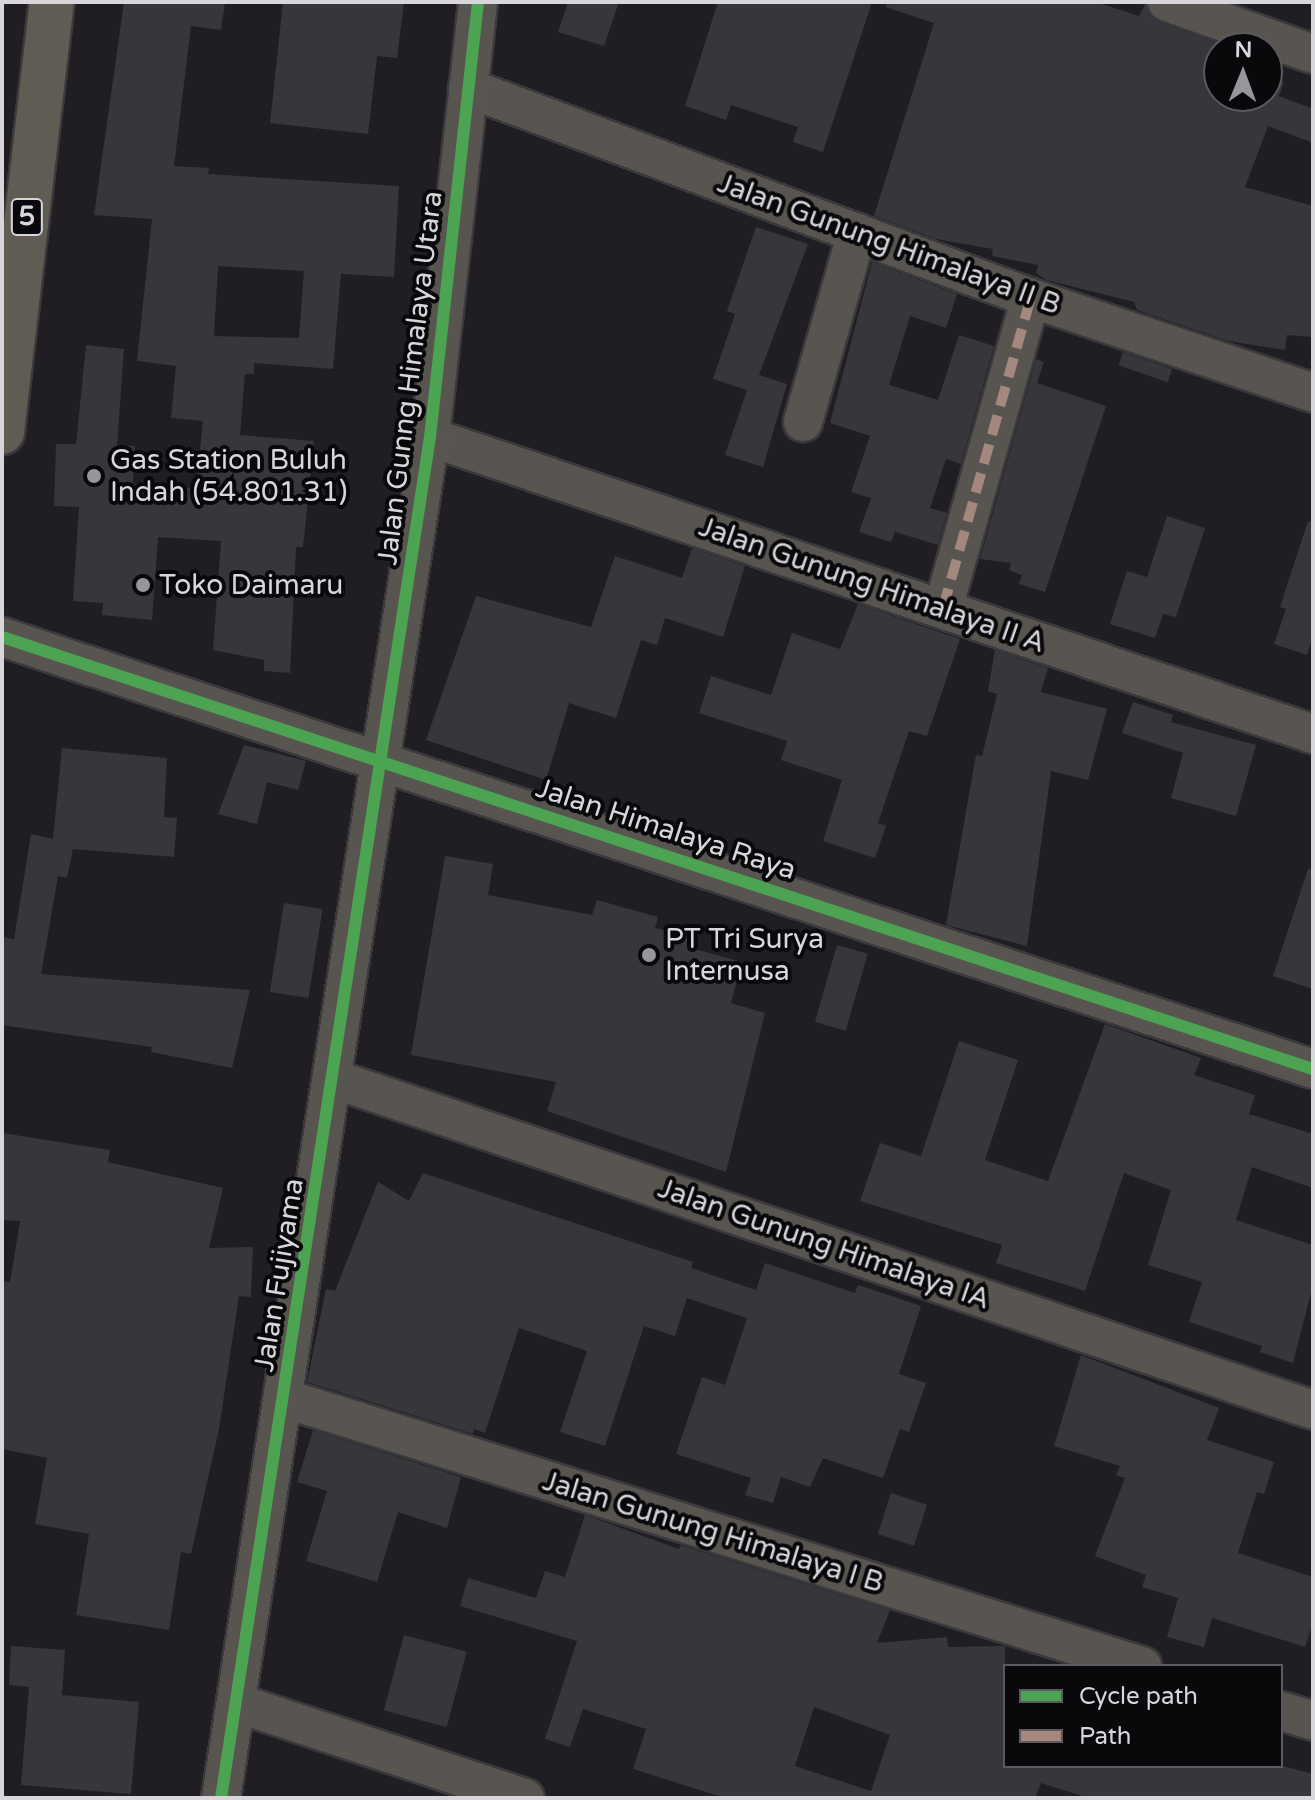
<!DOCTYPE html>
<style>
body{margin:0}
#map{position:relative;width:1315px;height:1800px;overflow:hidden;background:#201e23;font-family:"Varela Round",sans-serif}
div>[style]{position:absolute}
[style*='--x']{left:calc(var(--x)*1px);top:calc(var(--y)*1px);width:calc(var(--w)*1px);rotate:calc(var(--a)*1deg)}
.building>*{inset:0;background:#37363a;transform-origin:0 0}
.roads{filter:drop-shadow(2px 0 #3a393c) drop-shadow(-2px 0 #3a393c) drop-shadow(0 2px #3a393c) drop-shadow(0 -2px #3a393c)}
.minor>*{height:38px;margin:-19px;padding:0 19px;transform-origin:19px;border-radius:19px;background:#585550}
.highway>*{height:44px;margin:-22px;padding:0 22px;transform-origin:22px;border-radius:22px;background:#615c53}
.quiet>*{height:10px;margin-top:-5px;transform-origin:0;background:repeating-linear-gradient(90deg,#a5887d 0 20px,transparent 0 30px)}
.cycleway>*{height:12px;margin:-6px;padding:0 6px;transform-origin:6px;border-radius:6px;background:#4ca352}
.dots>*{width:22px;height:22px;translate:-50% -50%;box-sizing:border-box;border:4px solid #09080b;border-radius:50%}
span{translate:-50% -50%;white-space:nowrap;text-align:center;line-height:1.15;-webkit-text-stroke:8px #09080b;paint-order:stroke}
.shield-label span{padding:2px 6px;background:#09080b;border:2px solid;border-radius:6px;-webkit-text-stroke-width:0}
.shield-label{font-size:26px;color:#d8d6db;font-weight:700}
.street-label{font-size:28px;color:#d8d6db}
.poi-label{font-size:28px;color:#d8d6db}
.left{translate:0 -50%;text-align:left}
.frame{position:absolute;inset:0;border:4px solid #d8d6db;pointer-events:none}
.legend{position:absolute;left:1003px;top:1664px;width:280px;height:104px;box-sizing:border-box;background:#09080b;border:2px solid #5c5a5e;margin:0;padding:10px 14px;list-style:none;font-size:24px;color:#d8d6db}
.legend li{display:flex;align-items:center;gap:16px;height:40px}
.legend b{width:40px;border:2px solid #5c5a5e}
.north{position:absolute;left:1203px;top:32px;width:80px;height:80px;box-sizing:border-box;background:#09080b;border:2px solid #5c5a5e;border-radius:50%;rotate:1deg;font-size:22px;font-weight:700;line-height:32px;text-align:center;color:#d8d6db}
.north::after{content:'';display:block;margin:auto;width:28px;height:36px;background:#98969b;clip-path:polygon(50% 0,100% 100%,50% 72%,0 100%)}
</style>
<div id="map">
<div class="building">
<div style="clip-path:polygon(evenodd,124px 2px,225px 2px,221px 30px,191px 26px,174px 166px,209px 168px,208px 174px,399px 186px,394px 277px,341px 274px,333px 369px,254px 363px,254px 374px,245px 374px,240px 435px,314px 441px,303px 547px,296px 547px,290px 673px,264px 671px,264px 660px,213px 650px,221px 541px,158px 537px,152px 620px,102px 615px,103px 603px,73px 601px,79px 507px,54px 506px,56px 444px,76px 444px,86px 345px,124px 349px,117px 445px,135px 446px,133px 484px,196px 488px,203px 421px,171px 418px,176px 366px,137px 361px,152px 219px,94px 215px,124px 2px,218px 266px,304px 271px,299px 338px,214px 336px,218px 266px)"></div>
<div style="clip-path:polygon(283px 2px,404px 2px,397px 58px,377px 56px,368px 134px,270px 123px)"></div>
<div style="clip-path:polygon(568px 2px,619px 2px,604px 46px,558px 32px)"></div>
<div style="clip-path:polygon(718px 2px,872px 2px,823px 152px,793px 142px,798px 127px,731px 105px,726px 120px,685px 106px)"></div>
<div style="clip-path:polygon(887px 2px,1096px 2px,1139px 16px,1146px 2px,1159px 22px,1223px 45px,1219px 96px,1267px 96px,1267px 76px,1284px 82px,1279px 96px,1313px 109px,1313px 143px,1268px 126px,1245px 187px,1313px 206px,1313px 337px,1287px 335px,1285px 350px,1228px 341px,1137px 310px,1134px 302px,1046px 280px,1036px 273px,1038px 265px,992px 256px,993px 249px,936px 239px,874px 216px,934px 23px,886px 7px)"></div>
<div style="clip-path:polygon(756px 227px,808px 244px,759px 375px,787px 384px,763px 467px,725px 455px,747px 390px,713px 379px,735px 314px,727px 311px)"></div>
<div style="clip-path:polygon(872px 262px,957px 294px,946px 328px,910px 316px,889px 385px,938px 400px,959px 335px,994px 346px,961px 464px,946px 459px,930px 508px,947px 513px,938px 545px,895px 532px,891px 542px,859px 532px,871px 498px,851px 492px,870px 436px,830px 423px)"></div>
<div style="left:1123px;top:352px;width:52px;height:14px;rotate:19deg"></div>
<div style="clip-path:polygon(1036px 359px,1044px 362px,1037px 383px,1106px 406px,1045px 592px,1019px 584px,1022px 575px,1009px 570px,1011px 563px,980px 559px)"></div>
<div style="clip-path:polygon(1167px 516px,1205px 528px,1176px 617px,1163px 614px,1155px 638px,1110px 624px,1127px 571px,1147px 577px)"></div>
<div style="clip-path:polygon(1308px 521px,1313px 522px,1313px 635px,1307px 655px,1274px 644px,1286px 609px,1280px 607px)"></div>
<div style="clip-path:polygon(692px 548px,745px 566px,723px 637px,665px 618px,657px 645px,641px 640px,616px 718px,569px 703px,546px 780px,426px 740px,476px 596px,591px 627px,615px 556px,682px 578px)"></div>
<div style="clip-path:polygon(858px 604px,960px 639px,927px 736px,909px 731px,878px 823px,886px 826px,875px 858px,823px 841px,842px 780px,781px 760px,787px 741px,699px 713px,711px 676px,771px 695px,792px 633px,840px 649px)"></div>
<div style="clip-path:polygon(995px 650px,1048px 668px,1041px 692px,1107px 709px,1088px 780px,1051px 771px,1027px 946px,946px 925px,976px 755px,982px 756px,997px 694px,988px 691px)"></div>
<div style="clip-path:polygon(1133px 702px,1173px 715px,1171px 722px,1256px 745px,1236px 816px,1171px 798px,1183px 753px,1122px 733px)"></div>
<div style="clip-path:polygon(244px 745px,306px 761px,298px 790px,267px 782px,257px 824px,218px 814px)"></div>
<div style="clip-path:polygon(62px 748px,167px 758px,164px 817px,177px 818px,174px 857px,73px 849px,67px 878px,58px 876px,41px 974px,250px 990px,232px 1068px,151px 1052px,152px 1047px,2px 1025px,2px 937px,14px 939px,31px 834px,53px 839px)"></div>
<div style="clip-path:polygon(445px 856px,493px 864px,488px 895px,592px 915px,597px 900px,658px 917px,655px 928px,694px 938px,691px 948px,742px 962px,731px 1003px,765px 1013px,726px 1172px,547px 1111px,556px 1082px,411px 1055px)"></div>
<div style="clip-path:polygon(1308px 869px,1313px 870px,1313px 989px,1273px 976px)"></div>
<div style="left:284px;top:903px;width:39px;height:90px;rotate:9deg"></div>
<div style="left:837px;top:945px;width:32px;height:80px;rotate:16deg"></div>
<div style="clip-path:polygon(1105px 1024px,1201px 1058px,1194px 1075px,1255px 1095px,1249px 1114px,1313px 1134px,1313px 1188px,1252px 1167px,1236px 1220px,1313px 1245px,1313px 1285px,1293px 1363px,1260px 1352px,1262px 1346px,1189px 1322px,1202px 1282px,1148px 1265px,1171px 1190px,1124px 1173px,1085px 1291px,996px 1263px,1002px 1245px,860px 1201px,880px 1143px,921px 1156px,959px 1041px,1018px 1060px,985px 1160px,1048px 1181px)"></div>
<div style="clip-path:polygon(2px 1133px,110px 1150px,108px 1162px,223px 1188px,209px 1248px,253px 1247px,251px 1297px,239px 1296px,219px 1429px,191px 1554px,181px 1552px,169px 1630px,76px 1615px,89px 1534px,35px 1524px,47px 1458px,2px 1449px,2px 1281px,10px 1282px,20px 1221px,2px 1220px)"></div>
<div style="clip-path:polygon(423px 1173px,693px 1262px,691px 1268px,756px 1290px,765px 1263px,855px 1293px,858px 1285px,921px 1306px,899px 1374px,926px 1383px,909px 1432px,900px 1429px,883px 1478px,823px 1458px,810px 1487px,781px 1477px,773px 1503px,745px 1495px,751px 1478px,676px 1454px,702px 1377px,725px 1385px,747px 1318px,687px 1298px,675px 1336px,644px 1326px,605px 1446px,560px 1432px,587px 1351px,519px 1328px,485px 1433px,474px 1429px,473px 1434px,307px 1382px,326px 1289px,335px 1291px,378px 1182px,409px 1201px)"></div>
<div style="clip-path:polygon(1081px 1355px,1219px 1408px,1207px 1440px,1274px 1462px,1264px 1494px,1257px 1492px,1238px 1553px,1313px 1577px,1313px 1622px,1305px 1647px,1212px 1618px,1204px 1647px,1167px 1637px,1178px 1598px,1142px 1587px,1146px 1575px,1095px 1556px,1125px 1478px,1116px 1475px,1120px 1466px,1054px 1446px)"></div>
<div style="clip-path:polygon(313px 1430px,461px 1477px,447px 1528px,398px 1512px,377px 1582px,306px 1561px,327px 1491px,297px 1482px)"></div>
<div style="left:891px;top:1493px;width:38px;height:43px;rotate:18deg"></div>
<div style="clip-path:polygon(evenodd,585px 1515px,679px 1549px,680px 1545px,890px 1610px,877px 1643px,947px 1637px,948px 1647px,1005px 1646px,1005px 1766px,1283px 1766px,1313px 1774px,1313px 1798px,1089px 1798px,1041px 1783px,1035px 1798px,725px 1798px,633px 1769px,646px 1729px,583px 1709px,570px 1747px,545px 1739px,577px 1641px,460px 1606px,468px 1578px,536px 1598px,545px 1571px,565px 1577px,585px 1515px,814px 1707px,890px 1735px,871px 1791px,795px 1766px,814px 1707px)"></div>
<div style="left:404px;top:1635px;width:65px;height:78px;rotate:15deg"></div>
<div style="clip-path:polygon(11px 1646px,65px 1650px,62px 1695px,139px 1702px,131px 1794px,21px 1785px,29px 1687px,9px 1685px)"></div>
</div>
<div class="roads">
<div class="minor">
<div style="--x:1167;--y:2;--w:155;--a:19.6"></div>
<div style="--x:468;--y:88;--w:601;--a:20.46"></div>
<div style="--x:1031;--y:298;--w:298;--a:18.6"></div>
<div style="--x:803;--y:422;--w:197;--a:-74.1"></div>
<div style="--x:430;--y:437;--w:932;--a:18.59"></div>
<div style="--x:943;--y:608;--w:322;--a:-74.2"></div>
<div style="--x:2;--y:637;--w:1380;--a:18.24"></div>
<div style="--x:334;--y:1079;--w:1033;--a:18.68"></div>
<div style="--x:283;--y:1398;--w:900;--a:17.33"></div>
<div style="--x:240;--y:1704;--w:300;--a:18.3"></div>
<div style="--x:1281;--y:1711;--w:34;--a:17"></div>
<div style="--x:221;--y:1798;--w:1377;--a:-81.27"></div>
<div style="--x:430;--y:437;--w:438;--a:-83.7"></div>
</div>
<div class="highway">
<div style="--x:2;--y:432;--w:433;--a:-83.4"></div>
</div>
</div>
<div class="quiet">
<div style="--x:943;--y:608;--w:322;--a:-74.2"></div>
</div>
<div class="cycleway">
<div style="--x:2;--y:637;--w:1380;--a:18.24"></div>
<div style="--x:221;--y:1798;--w:1377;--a:-81.27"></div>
<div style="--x:430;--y:437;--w:438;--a:-83.7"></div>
</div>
<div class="dots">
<div style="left:94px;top:476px;background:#98969b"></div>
<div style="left:143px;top:585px;background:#98969b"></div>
<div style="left:649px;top:955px;background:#98969b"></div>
</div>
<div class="shield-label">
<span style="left:27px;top:217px">5</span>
</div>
<div class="street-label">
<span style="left:889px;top:244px;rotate:20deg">Jalan Gunung Himalaya II B</span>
<span style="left:410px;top:378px;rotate:-83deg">Jalan Gunng Himalaya Utara</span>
<span style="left:872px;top:585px;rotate:19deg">Jalan Gunung Himalaya II A</span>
<span style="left:666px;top:829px;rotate:18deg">Jalan Himalaya Raya</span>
<span style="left:824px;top:1244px;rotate:19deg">Jalan Gunung Himalaya IA</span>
<span style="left:279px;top:1275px;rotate:-81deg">Jalan Fujiyama</span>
<span style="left:713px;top:1532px;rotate:17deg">Jalan Gunung Himalaya I B</span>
</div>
<div class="poi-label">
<span class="left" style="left:110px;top:476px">Gas Station Buluh<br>Indah (54.801.31)</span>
<span class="left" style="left:159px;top:585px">Toko Daimaru</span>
<span class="left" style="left:665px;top:955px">PT Tri Surya<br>Internusa</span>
</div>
<div class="frame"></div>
<ul class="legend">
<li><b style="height:10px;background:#4ca352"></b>Cycle path</li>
<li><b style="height:10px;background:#a5887d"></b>Path</li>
</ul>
<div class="north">N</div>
</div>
